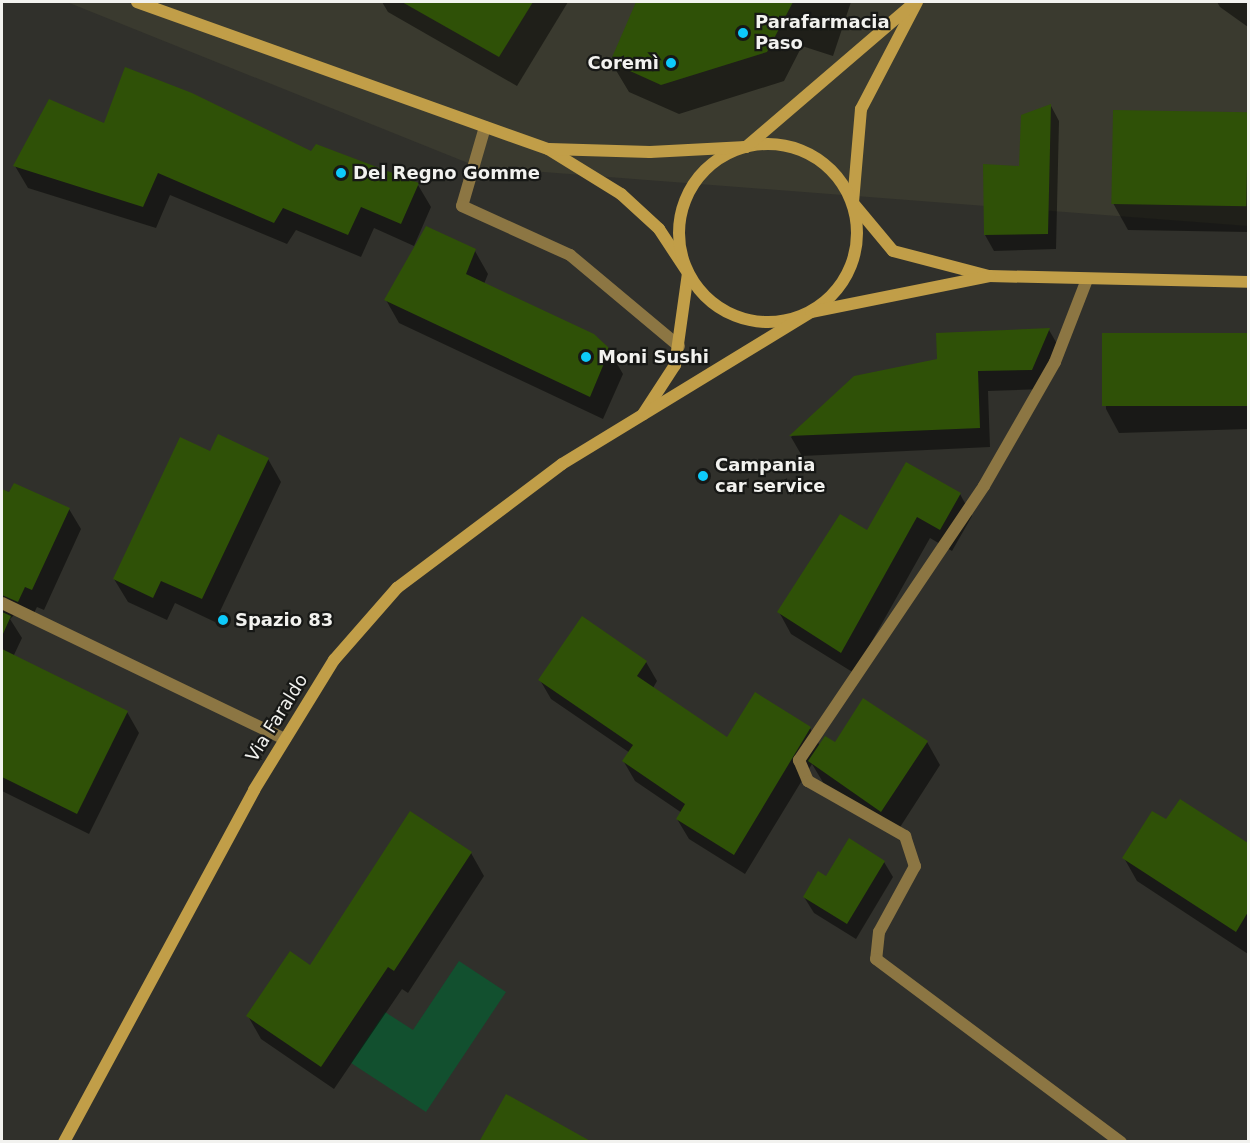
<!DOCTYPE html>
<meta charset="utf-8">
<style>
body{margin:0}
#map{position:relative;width:1250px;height:1143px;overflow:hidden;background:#30302b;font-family:"DejaVu Sans",sans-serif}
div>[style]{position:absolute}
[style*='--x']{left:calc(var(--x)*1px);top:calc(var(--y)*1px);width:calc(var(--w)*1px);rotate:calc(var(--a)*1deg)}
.built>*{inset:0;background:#3a3a2f}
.water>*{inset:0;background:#12502f}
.shadow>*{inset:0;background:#0007}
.building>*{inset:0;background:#2f5107;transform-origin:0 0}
.lane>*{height:12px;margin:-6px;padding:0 6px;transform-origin:6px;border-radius:6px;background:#8c7643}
.street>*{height:12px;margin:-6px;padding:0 6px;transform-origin:6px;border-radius:6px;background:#8c7643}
.secondary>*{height:12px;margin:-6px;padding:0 6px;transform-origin:6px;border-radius:6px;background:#c19e48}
.secondary>.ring{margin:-6px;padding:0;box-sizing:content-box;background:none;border:12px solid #c19e48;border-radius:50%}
.dots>*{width:16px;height:16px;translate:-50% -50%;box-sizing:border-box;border:3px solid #171816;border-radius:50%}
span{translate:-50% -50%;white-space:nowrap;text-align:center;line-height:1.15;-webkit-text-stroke:4.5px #171816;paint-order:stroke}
.poi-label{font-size:18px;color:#f2f2ef;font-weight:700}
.left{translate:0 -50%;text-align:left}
.right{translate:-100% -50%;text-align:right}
.street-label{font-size:18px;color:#f2f2ef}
.frame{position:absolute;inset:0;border:3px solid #f2f2ef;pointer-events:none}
</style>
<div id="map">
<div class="built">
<div style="clip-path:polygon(67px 2px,1248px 2px,1248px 226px,478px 167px)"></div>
</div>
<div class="water">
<div style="clip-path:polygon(459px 961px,506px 992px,426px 1112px,351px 1063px,385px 1012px,413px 1030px)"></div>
</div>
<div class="shadow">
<div style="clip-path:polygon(382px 2px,568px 2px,517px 86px,388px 12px)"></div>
<div style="clip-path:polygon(638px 2px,851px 2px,833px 56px,802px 46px,784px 81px,679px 114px,629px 92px,611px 62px)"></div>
<div style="clip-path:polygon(1217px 2px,1248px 2px,1248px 27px,1220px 7px)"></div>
<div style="clip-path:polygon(1051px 106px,1059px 121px,1056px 249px,994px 251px,985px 235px)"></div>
<div style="clip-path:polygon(1115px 112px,1248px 114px,1248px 232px,1128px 230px,1113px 203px)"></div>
<div style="clip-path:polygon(105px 125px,312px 153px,316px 146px,418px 185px,431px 207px,414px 246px,374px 228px,361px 257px,296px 230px,287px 244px,170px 195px,156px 228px,28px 188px,15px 166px)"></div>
<div style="clip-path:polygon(475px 251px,488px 274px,484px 284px,609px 350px,623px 374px,603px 419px,399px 323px,386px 300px)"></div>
<div style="clip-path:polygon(1049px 330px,1060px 349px,1043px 389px,988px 391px,990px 447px,802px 456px,791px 437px,854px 377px,939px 360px,938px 334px)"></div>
<div style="clip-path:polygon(1248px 335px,1248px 429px,1119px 433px,1106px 409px,1104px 339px)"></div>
<div style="clip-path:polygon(210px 453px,268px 459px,281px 482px,215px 622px,175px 603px,167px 620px,128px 602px,114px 579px)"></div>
<div style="clip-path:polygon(2px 490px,69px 509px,81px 529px,44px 610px,37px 607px,30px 621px,14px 615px,10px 619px,22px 638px,13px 657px,127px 712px,139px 733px,89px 834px,2px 791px)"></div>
<div style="clip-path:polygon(960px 494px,972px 516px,952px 551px,930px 538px,854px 673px,791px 634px,779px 612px,868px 532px)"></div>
<div style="clip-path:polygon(646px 662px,657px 681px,653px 688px,727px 739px,810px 728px,820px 746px,927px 742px,940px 765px,895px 835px,824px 784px,812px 764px,745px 874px,689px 839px,677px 819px,682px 813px,635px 781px,624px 762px,630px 753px,551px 699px,540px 680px)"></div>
<div style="clip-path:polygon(1180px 801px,1248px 845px,1248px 954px,1137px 881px,1124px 858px,1166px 821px)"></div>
<div style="clip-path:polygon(471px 853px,484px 876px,408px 993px,402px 989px,334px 1089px,261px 1039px,248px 1016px)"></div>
<div style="clip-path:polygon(884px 862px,893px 877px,856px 939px,814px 913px,804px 897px,827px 878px)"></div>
</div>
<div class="building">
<div style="clip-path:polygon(402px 2px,533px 2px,499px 57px)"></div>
<div style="clip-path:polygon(636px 2px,793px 2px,767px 52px,661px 85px,610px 62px)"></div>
<div style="clip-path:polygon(125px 67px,192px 93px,311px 151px,316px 144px,419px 183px,401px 224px,361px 207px,348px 235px,283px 208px,274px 223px,158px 173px,143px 207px,13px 166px,49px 99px,104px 123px)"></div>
<div style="clip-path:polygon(1051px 104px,1048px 234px,984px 235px,983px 164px,1019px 166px,1021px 115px)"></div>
<div style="left:1113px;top:110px;width:135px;height:94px;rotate:1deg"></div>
<div style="clip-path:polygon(426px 226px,476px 249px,466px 274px,594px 334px,610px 349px,590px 397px,384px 300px)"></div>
<div style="clip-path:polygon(1050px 328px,1032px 370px,978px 371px,980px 428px,789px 436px,854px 376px,937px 359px,936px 333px)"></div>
<div style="left:1248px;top:333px;width:73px;height:146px;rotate:90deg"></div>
<div style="clip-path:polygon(218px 434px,269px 458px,202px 599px,161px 581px,153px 598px,113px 579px,180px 437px,210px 451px)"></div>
<div style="clip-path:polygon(906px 462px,961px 493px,940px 530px,917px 517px,841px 653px,777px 612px,840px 514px,867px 530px)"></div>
<div style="clip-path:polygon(14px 483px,70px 508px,32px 590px,25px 587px,18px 602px,2px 595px,2px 489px,9px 492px)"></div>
<div style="clip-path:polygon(2px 612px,11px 616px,2px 636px)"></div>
<div style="clip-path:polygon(582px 616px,647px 661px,637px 676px,727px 737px,755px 692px,811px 727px,734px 855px,676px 819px,685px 804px,622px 761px,633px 745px,538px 680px)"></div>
<div style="clip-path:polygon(2px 649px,128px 711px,77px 814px,2px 777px)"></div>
<div style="clip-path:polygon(863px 698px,928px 741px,881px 812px,808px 761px,825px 736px,835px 742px)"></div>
<div style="clip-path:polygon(1180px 799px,1248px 843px,1248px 912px,1236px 932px,1122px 858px,1152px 811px,1166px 819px)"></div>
<div style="clip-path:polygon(410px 811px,472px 852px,394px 971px,388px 967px,321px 1067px,246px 1016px,290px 951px,310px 965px)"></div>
<div style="clip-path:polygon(849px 838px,885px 861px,847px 924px,803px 897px,818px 871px,826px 876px)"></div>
<div style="clip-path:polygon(506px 1094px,592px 1142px,479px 1142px)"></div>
</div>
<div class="lane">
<div style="--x:485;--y:127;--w:82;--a:106.2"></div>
<div style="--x:462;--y:206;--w:119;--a:24.4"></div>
<div style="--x:570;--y:255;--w:142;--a:39.9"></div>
</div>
<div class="street">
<div style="--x:1086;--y:282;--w:86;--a:111.2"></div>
<div style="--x:1055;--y:362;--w:143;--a:119.8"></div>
<div style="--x:984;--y:486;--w:331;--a:124"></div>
<div style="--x:799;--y:760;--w:23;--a:67"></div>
<div style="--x:808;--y:781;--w:112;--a:29.6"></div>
<div style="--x:905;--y:836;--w:32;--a:72"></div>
<div style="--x:915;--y:866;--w:75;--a:118.6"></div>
<div style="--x:879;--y:932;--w:27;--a:96"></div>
<div style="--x:876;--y:959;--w:306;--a:36.8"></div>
<div style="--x:2;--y:603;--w:314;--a:25.7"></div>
</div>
<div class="secondary">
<div style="--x:137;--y:2;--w:436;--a:19.7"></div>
<div style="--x:548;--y:149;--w:86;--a:31.7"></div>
<div style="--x:621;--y:194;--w:52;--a:42.6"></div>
<div style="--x:659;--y:229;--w:53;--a:56.6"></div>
<div style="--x:688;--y:273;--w:93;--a:98"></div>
<div style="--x:675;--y:365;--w:59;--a:123.1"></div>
<div style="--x:917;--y:2;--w:121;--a:117.6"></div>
<div style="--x:861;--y:109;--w:94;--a:94.9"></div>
<div style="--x:853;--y:203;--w:62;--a:50.2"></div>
<div style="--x:893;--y:251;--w:99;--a:14.6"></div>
<div style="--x:989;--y:276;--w:259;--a:1.3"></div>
<div class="ring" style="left:679px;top:144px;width:166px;height:166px"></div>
<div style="--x:549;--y:149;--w:101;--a:1.7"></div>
<div style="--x:650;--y:152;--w:96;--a:-3"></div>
<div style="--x:746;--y:147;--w:221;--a:-40.6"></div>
<div style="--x:64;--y:1142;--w:400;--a:-61.6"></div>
<div style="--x:254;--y:790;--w:153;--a:-58.4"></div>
<div style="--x:334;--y:660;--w:96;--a:-48.8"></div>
<div style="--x:397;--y:588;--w:206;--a:-36.9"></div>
<div style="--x:562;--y:464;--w:292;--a:-31.4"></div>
<div style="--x:811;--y:312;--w:182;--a:-11.4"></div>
</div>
<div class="dots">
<div style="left:743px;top:33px;background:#0dcafa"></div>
<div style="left:671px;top:63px;background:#0dcafa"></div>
<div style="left:341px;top:173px;background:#0dcafa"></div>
<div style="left:586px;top:357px;background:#0dcafa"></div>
<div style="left:703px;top:476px;background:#0dcafa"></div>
<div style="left:223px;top:620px;background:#0dcafa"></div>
</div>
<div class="poi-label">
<span class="left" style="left:755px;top:33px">Parafarmacia<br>Paso</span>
<span class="right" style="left:659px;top:63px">Coremì</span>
<span class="left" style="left:353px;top:173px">Del Regno Gomme</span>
<span class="left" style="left:598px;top:357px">Moni Sushi</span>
<span class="left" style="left:715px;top:476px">Campania<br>car service</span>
<span class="left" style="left:235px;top:620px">Spazio 83</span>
</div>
<div class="street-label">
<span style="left:277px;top:718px;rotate:-58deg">Via Faraldo</span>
</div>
<div class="frame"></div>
</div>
